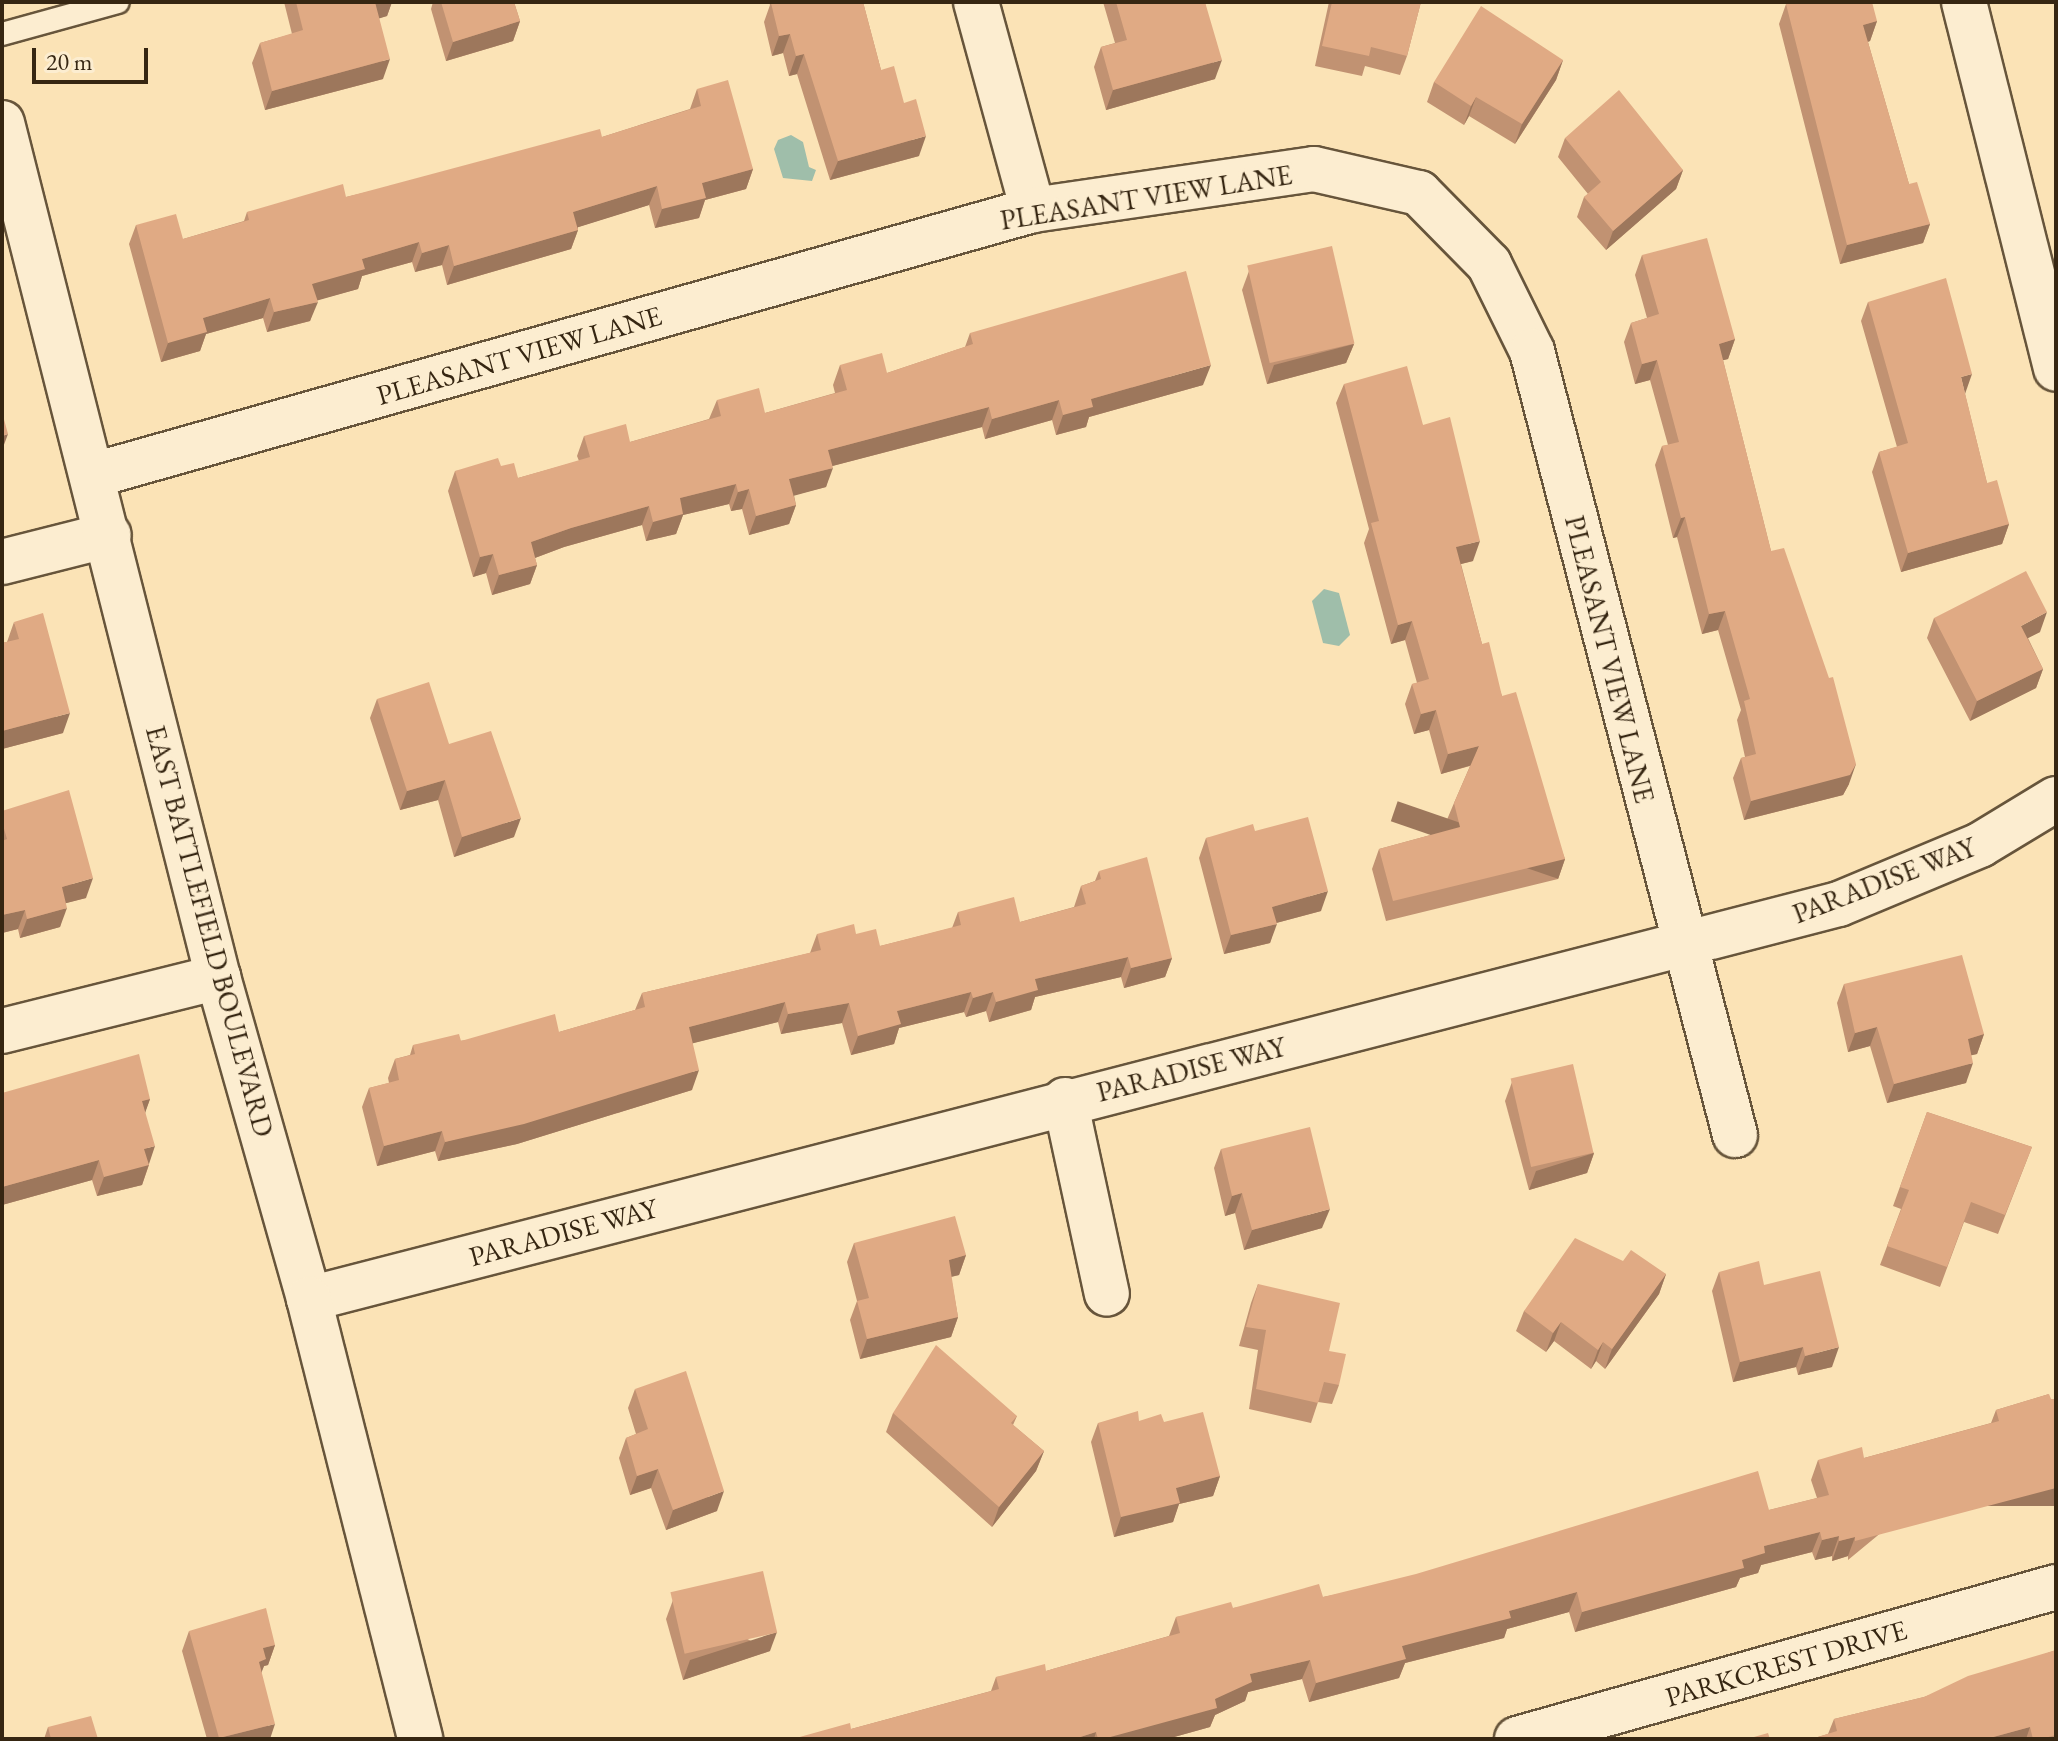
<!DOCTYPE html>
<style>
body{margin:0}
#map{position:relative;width:2058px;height:1741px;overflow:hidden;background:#fbe3b6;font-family:"EB Garamond",serif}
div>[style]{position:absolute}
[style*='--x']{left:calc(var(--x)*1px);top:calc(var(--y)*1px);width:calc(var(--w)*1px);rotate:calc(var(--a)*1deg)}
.water>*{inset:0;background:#9fbeaa}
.roads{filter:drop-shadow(2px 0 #67553b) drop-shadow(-2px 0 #67553b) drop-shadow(0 2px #67553b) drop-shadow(0 -2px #67553b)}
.service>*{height:22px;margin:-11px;padding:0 11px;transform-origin:11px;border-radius:11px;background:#fcedd0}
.minor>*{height:44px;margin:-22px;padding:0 22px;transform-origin:22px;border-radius:22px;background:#fcedd0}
.tertiary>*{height:44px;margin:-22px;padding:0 22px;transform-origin:22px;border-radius:22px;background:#fcedd0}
.wall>*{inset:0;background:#c19272}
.shaded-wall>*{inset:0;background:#9d775c;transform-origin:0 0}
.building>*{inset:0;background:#e0aa84;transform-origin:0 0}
span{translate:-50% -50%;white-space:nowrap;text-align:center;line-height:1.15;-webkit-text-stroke:6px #fcedd0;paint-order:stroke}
.street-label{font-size:28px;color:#362612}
.frame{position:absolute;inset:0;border:4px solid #362612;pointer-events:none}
.scale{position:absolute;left:32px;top:48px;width:116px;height:36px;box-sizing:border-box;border:4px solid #362612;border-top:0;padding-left:10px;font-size:24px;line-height:28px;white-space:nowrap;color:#362612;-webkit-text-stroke:6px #fcedd0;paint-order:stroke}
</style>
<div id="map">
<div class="water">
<div style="clip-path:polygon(791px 135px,803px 142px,809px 167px,816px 170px,812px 181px,783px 178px,774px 149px,778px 140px)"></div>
<div style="clip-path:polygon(1324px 589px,1339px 593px,1350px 635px,1339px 646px,1323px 643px,1312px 601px)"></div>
</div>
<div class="roads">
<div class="service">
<div style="--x:2;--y:34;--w:120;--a:-15.4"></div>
</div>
<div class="minor">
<div style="--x:976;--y:2;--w:216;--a:74.7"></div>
<div style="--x:1964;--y:2;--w:378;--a:75.9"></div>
<div style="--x:94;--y:475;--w:976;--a:-15.76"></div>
<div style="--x:1033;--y:210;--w:284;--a:-8.3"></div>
<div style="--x:1314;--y:169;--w:108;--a:12.9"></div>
<div style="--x:1419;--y:193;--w:100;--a:45.4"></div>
<div style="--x:1489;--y:264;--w:97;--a:63.7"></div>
<div style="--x:1532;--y:351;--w:810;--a:75.48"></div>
<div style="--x:2;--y:562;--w:110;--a:-14.2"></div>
<div style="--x:2;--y:1031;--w:223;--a:-14"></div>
<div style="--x:1065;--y:1100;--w:198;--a:77.8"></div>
<div style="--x:309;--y:1299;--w:1580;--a:-14.48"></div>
<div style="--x:1839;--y:904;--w:153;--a:-22.7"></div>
<div style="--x:1980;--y:845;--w:89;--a:-31.2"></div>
<div style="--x:1517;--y:1739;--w:560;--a:-15.75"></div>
</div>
<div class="tertiary">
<div style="--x:2;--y:123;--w:881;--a:75.81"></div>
<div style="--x:218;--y:977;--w:335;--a:74.2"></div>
<div style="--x:309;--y:1299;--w:454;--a:75.8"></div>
</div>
</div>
<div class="wall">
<div style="clip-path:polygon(284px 2px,392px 2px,387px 16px,379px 18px,383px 79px,265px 110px,252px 63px,260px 43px,292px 34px)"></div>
<div style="clip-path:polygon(433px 2px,514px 2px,520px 21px,513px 41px,446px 61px,431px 9px)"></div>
<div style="clip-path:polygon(769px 2px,863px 2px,881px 70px,919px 156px,830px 180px,797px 74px,789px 76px,783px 53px,772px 56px,764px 22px,770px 5px)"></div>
<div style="clip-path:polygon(1103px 2px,1205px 2px,1215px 79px,1106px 110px,1094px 67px,1101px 47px,1115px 43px)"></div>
<div style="clip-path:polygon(1329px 2px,1421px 2px,1407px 56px,1400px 75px,1365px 66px,1362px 76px,1315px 66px)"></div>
<div style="clip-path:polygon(1786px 4px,1877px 21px,1870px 41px,1868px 42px,1909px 184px,1930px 224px,1923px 243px,1840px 264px,1779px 24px)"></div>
<div style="clip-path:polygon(1563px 60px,1556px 80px,1515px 144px,1469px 116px,1464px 125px,1427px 102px,1434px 82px)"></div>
<div style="clip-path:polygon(697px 89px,753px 169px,746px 189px,705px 200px,699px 218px,655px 228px,649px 205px,578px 227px,578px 230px,571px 249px,447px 285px,442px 265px,415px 272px,412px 262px,362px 276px,358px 289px,317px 300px,310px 321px,267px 332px,263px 318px,206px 334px,200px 351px,161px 362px,129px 244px,136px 225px,183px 239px,244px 221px,247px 212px,346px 197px,602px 137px,690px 109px)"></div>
<div style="clip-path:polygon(1565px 138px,1683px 170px,1676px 189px,1606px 250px,1577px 217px,1584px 197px,1588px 194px,1558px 157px)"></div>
<div style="clip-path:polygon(1642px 255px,1735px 339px,1728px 359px,1723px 360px,1771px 551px,1849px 784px,1843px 795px,1744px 820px,1733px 778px,1741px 758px,1745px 757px,1737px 720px,1741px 710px,1718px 630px,1702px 634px,1677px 537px,1673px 538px,1655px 465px,1662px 446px,1668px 445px,1650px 380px,1635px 384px,1624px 342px,1631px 323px,1647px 318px,1635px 275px)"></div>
<div style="clip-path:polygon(1249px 271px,1354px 344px,1346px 363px,1267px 384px,1242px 290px)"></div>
<div style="clip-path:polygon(1868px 302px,1965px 394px,1987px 483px,2009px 524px,2002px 544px,1901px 572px,1872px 472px,1879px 452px,1897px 447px,1861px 321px)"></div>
<div style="clip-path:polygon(970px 333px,1203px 385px,1089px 417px,1086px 427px,1056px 435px,1052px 420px,985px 439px,982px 427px,832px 466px,826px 487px,794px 495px,796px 505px,789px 524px,749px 535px,742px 509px,731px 511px,729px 504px,683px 515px,676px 534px,646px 541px,642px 525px,564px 547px,535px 558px,537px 565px,530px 584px,492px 595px,486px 573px,473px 577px,448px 491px,455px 471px,501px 466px,518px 478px,579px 461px,577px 456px,584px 436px,630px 442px,709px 419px,717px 400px,765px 413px,835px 393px,833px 385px,840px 365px,887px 373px,965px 347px)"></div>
<div style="clip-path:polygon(1344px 384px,1423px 425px,1473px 561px,1461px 564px,1482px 644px,1565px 859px,1558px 879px,1386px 921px,1372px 869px,1379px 849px,1449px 830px,1446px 822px,1454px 803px,1470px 766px,1441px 774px,1429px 730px,1414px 734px,1405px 704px,1412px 684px,1417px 683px,1405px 640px,1391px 644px,1364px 543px,1369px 529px,1336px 403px)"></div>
<div style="clip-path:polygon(1934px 618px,2040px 632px,2028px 638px,2043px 669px,2036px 688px,1970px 721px,1927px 638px)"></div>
<div style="clip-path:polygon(14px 622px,63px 733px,2px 749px,2px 643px,7px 642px)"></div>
<div style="clip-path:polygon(377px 699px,449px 744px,514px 837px,454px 857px,438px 800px,400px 810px,370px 718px)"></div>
<div style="clip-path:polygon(2px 811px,86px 898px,66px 903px,60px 927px,20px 938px,18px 929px,2px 933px)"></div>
<div style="clip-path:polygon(1255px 831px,1321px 911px,1276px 923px,1270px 943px,1224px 954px,1199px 858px,1206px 838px)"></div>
<div style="clip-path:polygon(1099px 871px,1172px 958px,1165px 977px,1124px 988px,1121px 977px,1035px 997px,1031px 1010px,989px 1022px,986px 1011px,966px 1017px,964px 1012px,899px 1028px,894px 1044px,851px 1055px,842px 1023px,781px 1034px,778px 1022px,693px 1043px,692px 1090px,517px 1144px,438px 1161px,435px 1151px,377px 1166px,362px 1107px,369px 1088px,389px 1083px,388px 1078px,395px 1059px,410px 1055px,413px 1045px,559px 1032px,635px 1010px,642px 993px,810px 953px,817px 934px,856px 934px,880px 946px,952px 928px,958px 912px,1020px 922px,1074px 907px,1081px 886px,1095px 881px)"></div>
<div style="clip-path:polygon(1844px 984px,1984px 1034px,1977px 1054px,1971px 1055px,1966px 1083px,1887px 1103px,1870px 1046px,1848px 1052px,1837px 1003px)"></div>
<div style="clip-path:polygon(1512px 1082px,1594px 1153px,1587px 1173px,1529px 1190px,1505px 1101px)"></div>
<div style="clip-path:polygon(2px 1093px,150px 1099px,145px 1112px,149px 1165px,142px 1185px,97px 1196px,92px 1180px,2px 1205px)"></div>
<div style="clip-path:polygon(1927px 1112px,2032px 1147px,1998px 1234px,1964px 1222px,1940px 1287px,1880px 1265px,1901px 1209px,1893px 1206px)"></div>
<div style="clip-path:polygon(1221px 1149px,1322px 1228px,1244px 1250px,1235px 1213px,1225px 1216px,1214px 1168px)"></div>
<div style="clip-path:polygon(854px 1243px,966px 1255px,959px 1275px,951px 1277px,958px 1317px,951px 1337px,860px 1359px,850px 1320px,857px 1301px,847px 1262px)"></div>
<div style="clip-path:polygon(1623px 1261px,1666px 1274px,1659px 1294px,1605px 1369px,1596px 1361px,1591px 1369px,1554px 1341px,1546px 1352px,1516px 1331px,1524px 1311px)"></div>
<div style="clip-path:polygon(1719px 1272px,1832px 1367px,1798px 1375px,1796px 1367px,1733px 1382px,1712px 1291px)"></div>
<div style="clip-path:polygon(1258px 1284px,1329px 1351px,1339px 1385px,1332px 1404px,1318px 1402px,1311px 1423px,1249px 1409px,1258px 1350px,1239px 1346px,1251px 1303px)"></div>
<div style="clip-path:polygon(635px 1389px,717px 1511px,666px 1530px,651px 1488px,630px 1495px,619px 1458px,626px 1438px,636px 1434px,628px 1408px)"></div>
<div style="clip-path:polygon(2049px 1394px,1848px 1560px,1848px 1556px,1832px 1561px,1832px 1556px,1815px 1560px,1812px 1552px,1761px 1565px,1758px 1573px,1740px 1578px,1736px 1587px,1575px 1632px,1569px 1612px,1507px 1629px,1504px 1638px,1405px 1663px,1399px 1678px,1309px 1702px,1302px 1679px,1248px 1692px,1245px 1701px,1215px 1715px,1210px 1727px,1167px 1739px,796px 1739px,796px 1738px,851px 1729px,991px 1691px,996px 1677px,1046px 1671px,1169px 1636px,1176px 1617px,1233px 1608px,1323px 1597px,1769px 1510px,1817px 1498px,1811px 1480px,1818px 1460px,1864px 1458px,1991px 1423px,1996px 1410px)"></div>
<div style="clip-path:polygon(893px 1413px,1017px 1416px,1013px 1425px,1044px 1451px,1036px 1471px,992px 1527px,886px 1432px)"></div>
<div style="clip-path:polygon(1139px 1421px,1164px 1422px,1220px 1476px,1213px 1496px,1179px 1504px,1173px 1522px,1114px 1537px,1091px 1442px,1098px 1423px)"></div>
<div style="clip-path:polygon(673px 1600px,770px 1651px,683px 1680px,666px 1619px)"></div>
<div style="clip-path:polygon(189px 1631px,275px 1645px,268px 1665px,264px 1666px,261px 1672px,270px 1739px,207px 1739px,182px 1651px)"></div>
<div style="clip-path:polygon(2056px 1650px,2056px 1739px,1811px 1739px,1828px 1734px,1834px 1719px,1924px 1697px)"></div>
<div style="clip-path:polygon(48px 1727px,98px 1739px,44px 1739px)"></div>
</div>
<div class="shaded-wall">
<div style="clip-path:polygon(375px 2px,392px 2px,387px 16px,368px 22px)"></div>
<div style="clip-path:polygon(520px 21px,513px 41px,446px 61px,453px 42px)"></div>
<div style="clip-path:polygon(1877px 21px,1870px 41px,1856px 45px,1863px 25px)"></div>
<div style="clip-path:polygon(790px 34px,783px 53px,772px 56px,779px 36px)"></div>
<div style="clip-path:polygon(804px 54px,797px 74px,789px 76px,796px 56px)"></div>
<div style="clip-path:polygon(390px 59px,383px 79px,265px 110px,272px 91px)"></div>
<div style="clip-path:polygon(1222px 60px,1215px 79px,1106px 110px,1113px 90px)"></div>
<div style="clip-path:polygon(1563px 60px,1556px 80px,1515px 144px,1522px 124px)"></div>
<div style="clip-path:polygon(1476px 97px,1469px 116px,1464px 125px,1471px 106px)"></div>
<div style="clip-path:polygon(926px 136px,919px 156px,830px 180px,838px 161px)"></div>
<div style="clip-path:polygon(753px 169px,746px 189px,705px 200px,699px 218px,655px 228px,662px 209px,702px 183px)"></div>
<div style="clip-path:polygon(1683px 170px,1676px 189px,1606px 250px,1613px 231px)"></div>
<div style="clip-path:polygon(657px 186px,649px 205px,566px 231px,573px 212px)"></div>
<div style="clip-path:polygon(1930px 224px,1923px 243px,1840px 264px,1847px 245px)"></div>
<div style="clip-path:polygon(578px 230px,571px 249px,447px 285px,454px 266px)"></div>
<div style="clip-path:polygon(419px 242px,412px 262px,362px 276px,358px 289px,305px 304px,312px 284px,362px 259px)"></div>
<div style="clip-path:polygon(449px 245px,442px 265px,415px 272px,422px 253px)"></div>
<div style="clip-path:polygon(270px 298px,263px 318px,206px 334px,200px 351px,161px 362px,168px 343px,203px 318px)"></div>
<div style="clip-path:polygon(318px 302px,310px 321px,267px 332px,274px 312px)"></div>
<div style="clip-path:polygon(1735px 339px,1728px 359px,1712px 363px,1719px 344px)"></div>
<div style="clip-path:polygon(1354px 344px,1346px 363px,1267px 384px,1274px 365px)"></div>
<div style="clip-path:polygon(1657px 360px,1650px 380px,1635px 384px,1642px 364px)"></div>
<div style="clip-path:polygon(1211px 365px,1203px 385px,1089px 417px,1086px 427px,1056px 435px,1063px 415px,1091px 399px)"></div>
<div style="clip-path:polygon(1972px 374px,1965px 394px,1961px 377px)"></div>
<div style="clip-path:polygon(1059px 400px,1052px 420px,985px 439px,992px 419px)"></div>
<div style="clip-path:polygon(989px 407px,982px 427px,821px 469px,828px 450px)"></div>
<div style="clip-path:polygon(8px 434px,2px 450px,2px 436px)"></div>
<div style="clip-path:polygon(833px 468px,826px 487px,782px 499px,789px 479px)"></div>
<div style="clip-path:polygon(736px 484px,729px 504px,683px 515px,676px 534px,646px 541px,653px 522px,680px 498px)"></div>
<div style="clip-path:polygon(749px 489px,742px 509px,731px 511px,738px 492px)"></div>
<div style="clip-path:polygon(796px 505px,789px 524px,749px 535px,756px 516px)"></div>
<div style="clip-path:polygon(649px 506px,642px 525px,564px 547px,524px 562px,531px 542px,571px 528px)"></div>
<div style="clip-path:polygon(1685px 517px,1677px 537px,1673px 538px,1681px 518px)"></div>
<div style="clip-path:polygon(2009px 524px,2002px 544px,1901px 572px,1908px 553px)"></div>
<div style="clip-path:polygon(1480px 541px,1473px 561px,1449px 567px,1456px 547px)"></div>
<div style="clip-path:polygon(493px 554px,486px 573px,473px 577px,480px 557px)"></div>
<div style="clip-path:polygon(537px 565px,530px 584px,492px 595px,499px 575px)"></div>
<div style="clip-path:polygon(1725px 611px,1718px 630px,1702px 634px,1709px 614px)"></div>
<div style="clip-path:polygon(2047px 612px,2040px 632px,2014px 645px,2021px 626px)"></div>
<div style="clip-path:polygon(1412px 621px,1405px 640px,1391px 644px,1398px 625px)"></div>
<div style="clip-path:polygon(2043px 669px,2036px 688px,1970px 721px,1977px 701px)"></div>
<div style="clip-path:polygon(1436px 710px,1429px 730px,1414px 734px,1421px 714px)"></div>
<div style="clip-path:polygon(70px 713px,63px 733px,2px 749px,2px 731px)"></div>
<div style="clip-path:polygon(1479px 746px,1472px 765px,1441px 774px,1448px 754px)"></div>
<div style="clip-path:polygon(1856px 764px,1849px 784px,1843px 795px,1744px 820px,1751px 801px)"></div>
<div style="clip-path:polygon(445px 780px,438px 800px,400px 810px,407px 791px)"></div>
<div style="clip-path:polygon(521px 818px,514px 837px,454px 857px,462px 837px)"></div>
<div style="left:1565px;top:859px;width:21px;height:177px;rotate:109deg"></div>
<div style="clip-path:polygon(93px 878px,86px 898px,55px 906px,62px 887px)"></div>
<div style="clip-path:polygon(1328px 891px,1321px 911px,1265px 926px,1272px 907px)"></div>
<div style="clip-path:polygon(67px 908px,60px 927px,20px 938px,27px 919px)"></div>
<div style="clip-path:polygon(25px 910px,18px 929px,2px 933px,2px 915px)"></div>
<div style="clip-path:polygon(1277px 924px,1270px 943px,1224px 954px,1231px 935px)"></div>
<div style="clip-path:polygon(1128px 957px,1121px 977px,1035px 997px,1031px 1010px,989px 1022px,996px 1002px,1035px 979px)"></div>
<div style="clip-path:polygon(1172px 958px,1165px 977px,1124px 988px,1131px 968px)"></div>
<div style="clip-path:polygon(971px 992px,964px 1012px,899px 1028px,894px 1044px,851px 1055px,858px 1036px,897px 1011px)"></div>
<div style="clip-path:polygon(993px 992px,986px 1011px,966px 1017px,973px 998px)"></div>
<div style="clip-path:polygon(785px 1002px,778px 1022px,682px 1046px,689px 1027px)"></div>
<div style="clip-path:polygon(849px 1003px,842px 1023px,781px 1034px,788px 1014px)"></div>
<div style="clip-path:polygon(1877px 1027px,1870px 1046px,1848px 1052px,1855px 1033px)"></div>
<div style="clip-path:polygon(1984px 1034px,1977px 1054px,1960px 1058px,1968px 1039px)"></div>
<div style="clip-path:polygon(1973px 1063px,1966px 1083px,1887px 1103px,1894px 1084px)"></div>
<div style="clip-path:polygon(699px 1070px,692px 1090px,517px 1144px,438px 1161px,445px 1142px)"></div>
<div style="clip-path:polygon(150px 1099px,143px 1119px,142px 1101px)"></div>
<div style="clip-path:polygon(442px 1131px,435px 1151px,377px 1166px,384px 1146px)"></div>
<div style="clip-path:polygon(155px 1146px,142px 1185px,97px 1196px,104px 1177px,144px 1149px)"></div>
<div style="clip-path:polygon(1594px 1153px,1587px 1173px,1529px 1190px,1536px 1171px)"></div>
<div style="clip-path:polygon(99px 1160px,92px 1180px,2px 1205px,2px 1187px)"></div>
<div style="clip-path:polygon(1242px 1193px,1235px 1213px,1225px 1216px,1232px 1196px)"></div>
<div style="clip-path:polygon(1330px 1209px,1322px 1228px,1244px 1250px,1252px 1230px)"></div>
<div style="clip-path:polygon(966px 1255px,959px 1275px,941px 1279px,949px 1260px)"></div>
<div style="clip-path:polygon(1666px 1274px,1659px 1294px,1605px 1369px,1612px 1349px)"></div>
<div style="clip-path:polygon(958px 1317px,951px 1337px,860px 1359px,867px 1339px)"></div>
<div style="clip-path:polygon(1561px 1322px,1554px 1341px,1546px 1352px,1553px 1333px)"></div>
<div style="clip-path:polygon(1603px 1342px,1596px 1361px,1591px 1369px,1598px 1350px)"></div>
<div style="clip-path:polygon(1803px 1347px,1796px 1367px,1733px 1382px,1740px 1362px)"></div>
<div style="clip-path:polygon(1839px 1347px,1832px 1367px,1798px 1375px,1805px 1356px)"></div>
<div style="clip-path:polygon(1044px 1451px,1036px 1471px,992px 1527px,999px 1507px)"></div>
<div style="clip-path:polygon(658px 1469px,651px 1488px,630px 1495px,637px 1476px)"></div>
<div style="clip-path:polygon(1220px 1476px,1213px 1496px,1179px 1504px,1173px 1522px,1114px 1537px,1121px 1517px,1176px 1488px)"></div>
<div style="left:2056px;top:1488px;width:18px;height:208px;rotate:90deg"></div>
<div style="clip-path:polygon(724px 1491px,717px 1511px,666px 1530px,673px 1510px)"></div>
<div style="clip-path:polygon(1820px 1532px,1812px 1552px,1761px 1565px,1758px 1573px,1740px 1578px,1736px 1587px,1575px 1632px,1582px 1612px,1742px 1560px,1764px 1546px)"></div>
<div style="clip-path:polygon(1839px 1536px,1832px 1556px,1815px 1560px,1822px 1540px)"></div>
<div style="clip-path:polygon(1855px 1537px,1848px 1556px,1832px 1561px,1839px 1541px)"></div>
<div style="clip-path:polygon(1577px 1592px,1569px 1612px,1507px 1629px,1504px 1638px,1405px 1663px,1399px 1678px,1309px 1702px,1316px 1683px,1402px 1646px,1509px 1611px)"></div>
<div style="clip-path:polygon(777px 1632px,770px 1651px,683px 1680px,690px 1660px)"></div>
<div style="clip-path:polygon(275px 1645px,268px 1665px,264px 1666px,259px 1679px,252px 1682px,263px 1648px)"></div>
<div style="clip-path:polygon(1310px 1660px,1302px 1679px,1248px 1692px,1245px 1701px,1215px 1715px,1210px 1727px,1167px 1739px,1103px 1739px,1215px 1699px,1250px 1674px)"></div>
<div style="clip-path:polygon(275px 1724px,270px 1739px,219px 1739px,219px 1738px)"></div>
<div style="clip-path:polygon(2030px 1727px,2026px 1739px,1986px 1739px)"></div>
<div style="clip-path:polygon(1096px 1732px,1094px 1739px,1074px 1739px)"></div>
</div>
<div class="building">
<div style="clip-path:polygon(296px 2px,375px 2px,390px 59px,272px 91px,260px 43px,303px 30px)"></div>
<div style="clip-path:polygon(441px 2px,514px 2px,520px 21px,453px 42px)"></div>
<div style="clip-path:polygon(773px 2px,863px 2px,881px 70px,894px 66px,904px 103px,916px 99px,926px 136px,838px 161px,804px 54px,796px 56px,790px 34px,779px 36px,771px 3px)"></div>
<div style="clip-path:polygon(1116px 2px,1205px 2px,1222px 60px,1113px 90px,1101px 47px,1127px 40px)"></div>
<div style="clip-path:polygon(1332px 2px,1421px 2px,1407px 56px,1371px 47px,1369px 56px,1322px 46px)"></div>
<div style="clip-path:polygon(1793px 2px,1872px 2px,1877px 21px,1863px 25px,1909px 184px,1917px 182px,1930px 224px,1847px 245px,1786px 4px)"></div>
<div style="clip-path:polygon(1481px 6px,1563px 60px,1522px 124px,1476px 97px,1471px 106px,1434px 82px)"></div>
<div style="clip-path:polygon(728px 80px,753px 169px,702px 183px,706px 198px,662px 209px,657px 186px,573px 212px,578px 230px,454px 266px,449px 245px,422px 253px,419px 242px,362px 259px,365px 269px,312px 284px,318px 302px,274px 312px,270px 298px,203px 318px,207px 332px,168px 343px,136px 225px,176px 214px,183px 239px,249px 220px,247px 212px,343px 184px,346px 197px,600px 129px,602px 137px,701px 106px,697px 89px)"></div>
<div style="clip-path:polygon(1619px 90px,1683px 170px,1613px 231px,1584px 197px,1601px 182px,1565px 138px)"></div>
<div style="clip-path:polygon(1707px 238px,1735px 339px,1719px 344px,1771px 551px,1784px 548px,1829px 678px,1833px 677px,1856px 764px,1850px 775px,1751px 801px,1741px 758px,1756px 754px,1744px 701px,1750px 699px,1725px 611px,1709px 614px,1685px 517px,1681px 518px,1662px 446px,1679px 442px,1657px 360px,1642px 364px,1631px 323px,1659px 314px,1642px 255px)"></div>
<div style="left:1332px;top:246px;width:100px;height:87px;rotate:77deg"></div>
<div style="clip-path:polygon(1186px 271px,1211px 365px,1091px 399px,1093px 407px,1063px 415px,1059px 400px,992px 419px,989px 407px,828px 450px,833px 468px,789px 479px,796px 505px,756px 516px,749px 489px,738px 492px,736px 484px,680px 498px,683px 514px,653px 522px,649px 506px,571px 528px,531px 542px,537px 565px,499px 575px,493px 554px,480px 557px,455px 471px,498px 458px,501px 466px,514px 463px,518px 478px,590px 457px,584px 436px,626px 424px,630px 442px,721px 416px,717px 400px,759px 388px,765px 413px,847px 390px,840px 365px,882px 353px,887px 373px,973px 344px,970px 333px)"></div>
<div style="clip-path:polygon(1946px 278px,1972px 374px,1961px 377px,1987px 483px,1997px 480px,2009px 524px,1908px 553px,1879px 452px,1908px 443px,1868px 302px)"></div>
<div style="clip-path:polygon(1407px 366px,1423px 425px,1450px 417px,1480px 541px,1456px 547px,1482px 644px,1489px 642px,1502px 696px,1516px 692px,1565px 859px,1393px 901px,1379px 849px,1460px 827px,1454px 803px,1479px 746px,1448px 754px,1436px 710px,1421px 714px,1412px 684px,1429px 679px,1412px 621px,1398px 625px,1371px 523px,1379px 521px,1344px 384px)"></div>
<div style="clip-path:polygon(2px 412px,8px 434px,2px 436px)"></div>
<div style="clip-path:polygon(2026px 571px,2047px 612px,2021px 626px,2043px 669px,1977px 701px,1934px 618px)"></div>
<div style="clip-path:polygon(43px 613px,70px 713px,2px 731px,2px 643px,19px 639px,14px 622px)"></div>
<div style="clip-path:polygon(429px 682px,449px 744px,491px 731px,521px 818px,462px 837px,445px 780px,407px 791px,377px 699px)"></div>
<div style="clip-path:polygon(69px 790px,93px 878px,62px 887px,67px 908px,27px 919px,25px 910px,2px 915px,2px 841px,7px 839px,2px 822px,2px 811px)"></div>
<div style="clip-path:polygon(1308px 817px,1328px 891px,1272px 907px,1277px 924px,1231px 935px,1206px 838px,1253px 824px,1255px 831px)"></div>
<div style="clip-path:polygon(1147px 857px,1172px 958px,1131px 968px,1128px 957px,1035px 979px,1038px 990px,996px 1002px,993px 992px,973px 998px,971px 992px,897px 1011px,901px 1024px,858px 1036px,849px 1003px,788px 1014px,785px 1002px,689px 1027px,699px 1070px,524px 1124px,445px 1142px,442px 1131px,384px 1146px,369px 1088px,399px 1080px,395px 1059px,415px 1054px,413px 1045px,459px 1034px,461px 1041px,555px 1014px,559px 1032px,645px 1007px,642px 993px,821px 950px,817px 934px,854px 924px,856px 934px,876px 929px,880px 946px,961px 925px,958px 912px,1014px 897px,1020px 922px,1086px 904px,1081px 886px,1101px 879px,1099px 871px)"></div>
<div style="clip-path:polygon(1962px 955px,1984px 1034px,1968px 1039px,1973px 1063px,1894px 1084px,1877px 1027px,1855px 1033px,1844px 984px)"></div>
<div style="clip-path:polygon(139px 1054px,150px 1099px,142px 1101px,155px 1146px,144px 1149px,149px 1165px,104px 1177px,99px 1160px,2px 1187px,2px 1093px)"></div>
<div style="left:1573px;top:1064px;width:91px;height:64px;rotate:77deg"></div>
<div style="clip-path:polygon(1927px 1112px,2032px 1147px,2005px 1215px,1971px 1202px,1947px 1267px,1887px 1246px,1909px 1190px,1900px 1187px)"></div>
<div style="clip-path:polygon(1310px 1127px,1330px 1209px,1252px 1230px,1242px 1193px,1232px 1196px,1221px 1149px)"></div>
<div style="clip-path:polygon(955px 1216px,966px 1255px,949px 1260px,958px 1317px,867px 1339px,857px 1301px,869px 1298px,854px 1243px)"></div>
<div style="clip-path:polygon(1575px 1238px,1623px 1261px,1631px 1250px,1666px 1274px,1612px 1349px,1603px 1342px,1598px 1350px,1561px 1322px,1553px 1333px,1524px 1311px)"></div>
<div style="clip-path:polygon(1759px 1261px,1764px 1285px,1820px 1271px,1839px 1347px,1805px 1356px,1803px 1347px,1740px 1362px,1719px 1272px)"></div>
<div style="clip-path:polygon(1258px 1284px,1340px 1303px,1329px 1351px,1346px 1354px,1339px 1385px,1324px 1382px,1318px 1403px,1256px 1389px,1266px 1330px,1246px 1327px)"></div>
<div style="clip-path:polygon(936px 1345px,1017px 1416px,1011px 1423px,1044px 1451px,999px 1507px,893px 1413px)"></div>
<div style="clip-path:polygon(686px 1371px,724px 1491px,673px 1510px,658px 1469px,637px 1476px,626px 1438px,648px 1429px,635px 1389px)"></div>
<div style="clip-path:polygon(2049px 1394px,2051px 1399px,2056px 1399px,2056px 1488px,1855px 1541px,1855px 1537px,1839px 1541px,1839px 1536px,1822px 1540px,1820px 1532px,1764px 1546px,1765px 1553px,1742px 1560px,1744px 1568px,1582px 1612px,1577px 1592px,1509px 1611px,1511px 1618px,1402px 1646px,1406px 1659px,1316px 1683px,1310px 1660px,1250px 1674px,1252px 1682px,1215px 1699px,1217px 1708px,1103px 1739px,1098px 1739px,1096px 1732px,1074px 1739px,797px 1739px,796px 1738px,850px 1723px,851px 1729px,999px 1689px,996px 1677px,1045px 1664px,1046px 1671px,1180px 1633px,1176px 1617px,1231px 1602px,1233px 1608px,1319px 1584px,1323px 1597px,1416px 1574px,1758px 1471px,1769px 1510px,1829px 1495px,1818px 1460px,1862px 1447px,1864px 1458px,1999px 1421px,1996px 1410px)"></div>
<div style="clip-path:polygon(1138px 1411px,1139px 1421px,1161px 1414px,1164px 1422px,1203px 1412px,1220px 1476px,1176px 1488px,1180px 1503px,1121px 1517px,1098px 1423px)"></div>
<div style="left:763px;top:1571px;width:63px;height:95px;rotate:77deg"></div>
<div style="clip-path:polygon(266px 1608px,275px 1645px,263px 1648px,266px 1659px,259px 1662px,275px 1724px,219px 1738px,189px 1631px)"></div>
<div style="clip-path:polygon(2056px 1650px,2056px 1735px,2041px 1739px,2033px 1739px,2030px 1727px,1986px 1739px,1811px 1739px,1837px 1731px,1834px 1719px,1924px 1697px,1968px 1676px)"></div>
<div style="clip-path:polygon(91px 1716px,98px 1739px,51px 1739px,48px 1727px)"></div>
<div style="clip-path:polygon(1768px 1733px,1770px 1739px,1747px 1739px)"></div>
</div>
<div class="street-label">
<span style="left:1146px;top:197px;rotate:-9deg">PLEASANT VIEW LANE</span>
<span style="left:519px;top:355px;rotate:-16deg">PLEASANT VIEW LANE</span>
<span style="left:1610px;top:659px;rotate:76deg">PLEASANT VIEW LANE</span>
<span style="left:1884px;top:880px;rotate:-21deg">PARADISE WAY</span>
<span style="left:210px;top:931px;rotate:75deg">EAST BATTLEFIELD BOULEVARD</span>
<span style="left:1191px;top:1069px;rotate:-14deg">PARADISE WAY</span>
<span style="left:563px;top:1232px;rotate:-15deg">PARADISE WAY</span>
<span style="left:1786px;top:1663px;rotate:-16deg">PARKCREST DRIVE</span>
</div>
<div class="frame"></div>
<div class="scale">20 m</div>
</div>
